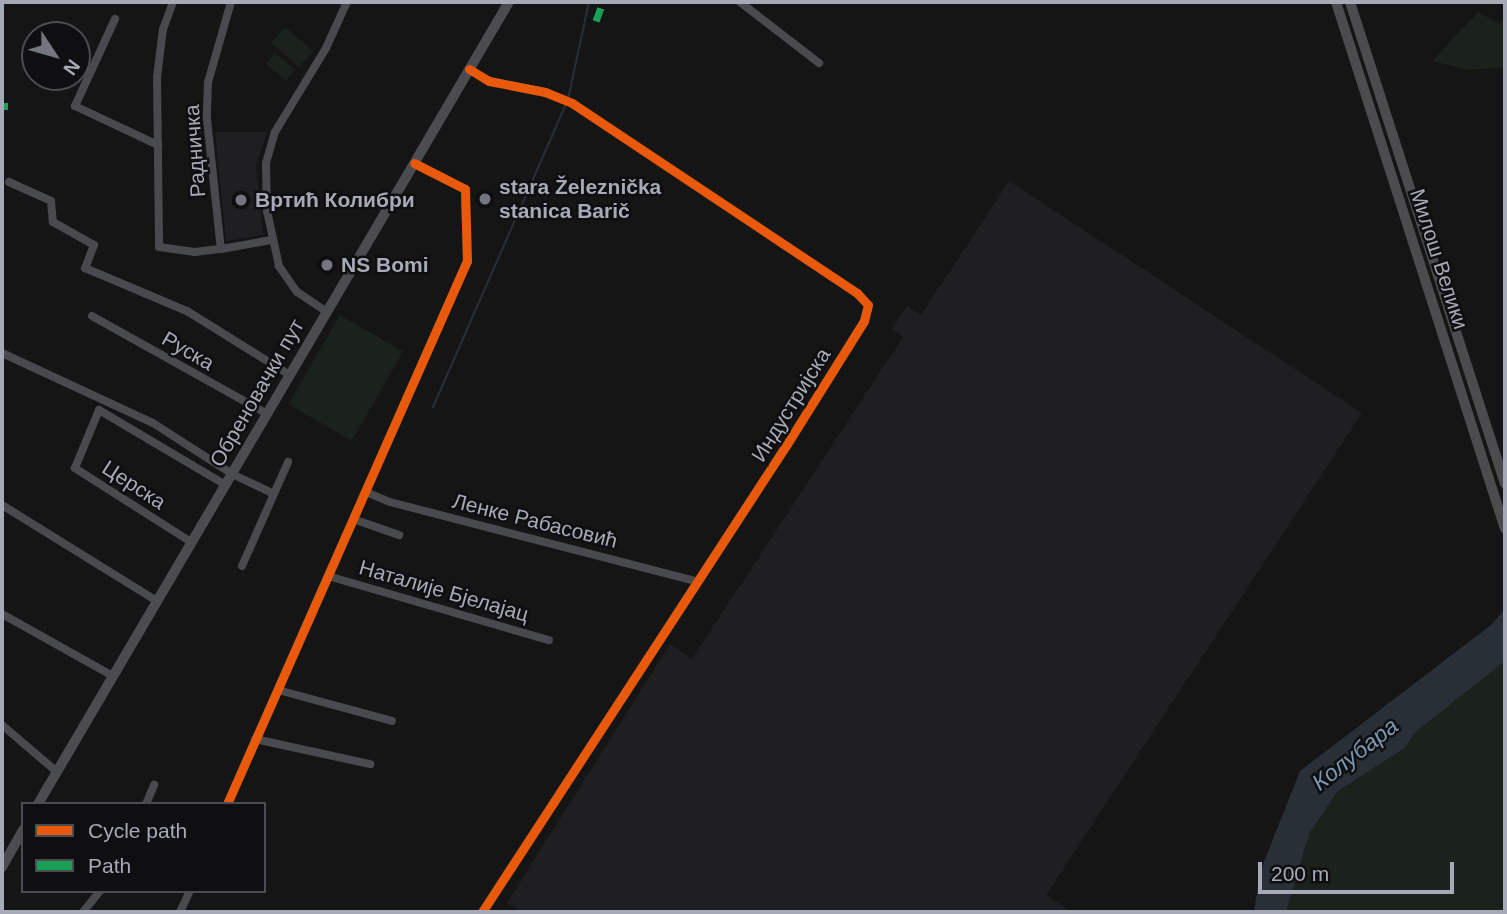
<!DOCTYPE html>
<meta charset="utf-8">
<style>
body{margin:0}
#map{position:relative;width:1507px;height:914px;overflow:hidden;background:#151515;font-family:Arial,sans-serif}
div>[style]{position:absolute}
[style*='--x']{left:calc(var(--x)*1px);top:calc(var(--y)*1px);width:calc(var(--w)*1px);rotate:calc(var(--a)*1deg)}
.built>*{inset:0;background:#1f1f21}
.green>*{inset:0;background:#1b221c;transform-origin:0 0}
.water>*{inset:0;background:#282f36}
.stream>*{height:2px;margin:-1px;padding:0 1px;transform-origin:1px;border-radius:1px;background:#282f36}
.minor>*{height:8px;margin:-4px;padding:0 4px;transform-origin:4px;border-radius:4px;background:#494a4e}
.major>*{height:10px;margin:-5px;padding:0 5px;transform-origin:5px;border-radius:5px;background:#4b4c50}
.highway>*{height:10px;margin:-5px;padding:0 5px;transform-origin:5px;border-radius:5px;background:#4c4c4f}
.quiet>*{height:7px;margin-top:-3.5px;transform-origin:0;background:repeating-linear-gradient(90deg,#1a9f57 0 14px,transparent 0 21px)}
.cycleway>*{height:9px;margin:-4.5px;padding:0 4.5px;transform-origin:4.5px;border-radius:4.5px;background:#e8590c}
.dots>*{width:19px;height:19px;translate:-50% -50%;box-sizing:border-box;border:4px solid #0f0f11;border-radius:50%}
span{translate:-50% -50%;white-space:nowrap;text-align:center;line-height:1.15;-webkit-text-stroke:5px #0f0f11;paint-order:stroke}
.street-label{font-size:21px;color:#a6aab6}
.poi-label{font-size:21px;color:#a6aab6;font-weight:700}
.left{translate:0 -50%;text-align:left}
.water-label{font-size:23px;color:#7c97b1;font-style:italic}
.frame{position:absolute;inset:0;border:4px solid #a6aab6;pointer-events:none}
.legend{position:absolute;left:21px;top:802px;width:245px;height:91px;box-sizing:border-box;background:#0f0f11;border:2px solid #4b4d53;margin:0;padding:9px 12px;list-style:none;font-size:21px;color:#a6aab6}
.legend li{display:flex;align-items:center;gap:14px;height:35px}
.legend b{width:35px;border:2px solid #4b4d53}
.north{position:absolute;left:21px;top:21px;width:70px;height:70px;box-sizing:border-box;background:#0f0f11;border:2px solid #4b4d53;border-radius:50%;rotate:126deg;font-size:19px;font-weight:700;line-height:28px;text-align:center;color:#a6aab6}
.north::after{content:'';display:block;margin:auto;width:24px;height:32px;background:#73767e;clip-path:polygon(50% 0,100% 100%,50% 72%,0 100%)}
.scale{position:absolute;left:1258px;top:862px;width:196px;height:32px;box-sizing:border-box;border:4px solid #a6aab6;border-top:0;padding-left:9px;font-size:21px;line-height:24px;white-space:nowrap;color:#a6aab6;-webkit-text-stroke:5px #0f0f11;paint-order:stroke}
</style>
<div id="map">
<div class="built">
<div style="clip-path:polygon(215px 132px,267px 132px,256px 165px,263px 235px,226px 241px)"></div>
<div style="clip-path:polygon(1009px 181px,1362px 413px,1046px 895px,1071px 912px,522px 912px,507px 903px,670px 644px,692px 659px,903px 337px,892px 329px,907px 306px,921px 315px)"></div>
</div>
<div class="green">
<div style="clip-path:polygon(1478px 12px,1500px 24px,1505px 16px,1505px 67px,1469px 70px,1432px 61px)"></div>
<div style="left:285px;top:27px;width:37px;height:21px;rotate:41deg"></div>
<div style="left:275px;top:53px;width:26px;height:14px;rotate:40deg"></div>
<div style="left:340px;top:315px;width:73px;height:103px;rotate:30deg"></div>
<div style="clip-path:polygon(1505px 661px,1505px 912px,1286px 912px,1309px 834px,1338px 791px,1405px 748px,1413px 733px)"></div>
</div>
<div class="water">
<div style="clip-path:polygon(1505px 609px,1505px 661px,1414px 733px,1405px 748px,1338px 791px,1309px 834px,1286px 912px,1254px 912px,1260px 872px,1300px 771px,1491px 625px)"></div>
</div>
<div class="stream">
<div style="--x:568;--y:99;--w:99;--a:-77.8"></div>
<div style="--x:433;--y:407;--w:331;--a:-66.3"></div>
</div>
<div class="minor">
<div style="--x:173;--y:2;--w:29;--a:110"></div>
<div style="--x:163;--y:29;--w:48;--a:97.1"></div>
<div style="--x:157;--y:77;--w:170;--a:89.3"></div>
<div style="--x:159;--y:247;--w:36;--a:8"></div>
<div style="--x:195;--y:252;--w:26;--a:-7"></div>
<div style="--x:231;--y:2;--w:83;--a:106"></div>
<div style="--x:208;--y:82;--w:37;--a:92"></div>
<div style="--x:207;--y:119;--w:131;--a:83.9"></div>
<div style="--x:221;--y:249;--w:51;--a:-10.2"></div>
<div style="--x:740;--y:2;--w:100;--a:37.7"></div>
<div style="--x:115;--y:19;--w:96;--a:114.7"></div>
<div style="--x:75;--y:106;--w:92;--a:25.2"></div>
<div style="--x:469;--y:69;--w:23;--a:31"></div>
<div style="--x:489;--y:81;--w:57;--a:11.1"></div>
<div style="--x:545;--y:92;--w:29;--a:22"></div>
<div style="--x:572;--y:103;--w:343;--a:33.7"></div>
<div style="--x:857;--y:293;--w:16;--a:47"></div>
<div style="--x:868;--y:305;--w:16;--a:104"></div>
<div style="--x:864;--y:321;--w:145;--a:122"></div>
<div style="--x:787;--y:444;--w:559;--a:123.09"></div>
<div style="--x:9;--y:182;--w:46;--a:24.3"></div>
<div style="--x:51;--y:201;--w:21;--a:85"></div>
<div style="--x:53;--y:222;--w:47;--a:29.3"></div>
<div style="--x:94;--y:245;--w:25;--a:111"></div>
<div style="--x:85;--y:268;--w:111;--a:22.9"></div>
<div style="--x:187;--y:311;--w:121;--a:31.9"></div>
<div style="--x:327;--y:312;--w:36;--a:-146"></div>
<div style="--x:297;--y:292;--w:32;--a:-125"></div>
<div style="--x:279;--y:266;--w:56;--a:-102.3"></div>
<div style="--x:267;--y:211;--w:48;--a:-91.2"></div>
<div style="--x:266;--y:163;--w:32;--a:-74"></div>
<div style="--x:275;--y:132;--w:98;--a:-58.7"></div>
<div style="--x:326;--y:48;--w:51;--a:-65.5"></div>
<div style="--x:92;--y:316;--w:201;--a:29.2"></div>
<div style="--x:2;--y:353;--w:166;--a:24.9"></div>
<div style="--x:153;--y:423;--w:94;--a:32.8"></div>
<div style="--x:232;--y:474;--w:44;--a:25.4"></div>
<div style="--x:366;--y:492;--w:26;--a:23"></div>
<div style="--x:390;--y:502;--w:316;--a:14.5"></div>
<div style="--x:2;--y:505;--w:182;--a:31.8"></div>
<div style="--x:353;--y:519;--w:49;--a:19.2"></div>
<div style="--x:191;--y:542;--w:138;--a:-147.5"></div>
<div style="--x:75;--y:468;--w:63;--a:-67.5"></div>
<div style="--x:99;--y:410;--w:147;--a:30.6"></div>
<div style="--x:242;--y:566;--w:114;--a:-66.1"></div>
<div style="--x:328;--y:576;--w:230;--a:16.2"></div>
<div style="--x:2;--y:614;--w:127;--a:29.2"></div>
<div style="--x:278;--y:690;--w:118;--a:15.2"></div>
<div style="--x:2;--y:725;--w:72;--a:40.5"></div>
<div style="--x:255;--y:739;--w:118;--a:12.3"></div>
<div style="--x:146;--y:804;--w:21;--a:-67"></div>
<div style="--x:227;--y:804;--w:594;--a:-66.16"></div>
<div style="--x:467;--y:261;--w:72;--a:-91.6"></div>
<div style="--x:465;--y:189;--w:57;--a:-153"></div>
<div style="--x:83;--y:912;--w:27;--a:-51"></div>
<div style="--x:180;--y:912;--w:23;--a:-65"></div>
</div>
<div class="major">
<div style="--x:38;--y:804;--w:930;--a:-59.58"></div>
<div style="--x:2;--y:867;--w:43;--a:-60.4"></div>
</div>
<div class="highway">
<div style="--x:1336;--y:2;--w:553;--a:72.22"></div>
<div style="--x:1350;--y:2;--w:506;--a:72.17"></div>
</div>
<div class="quiet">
<div style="--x:596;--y:21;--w:20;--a:-70"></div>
<div style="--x:2;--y:106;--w:6;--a:0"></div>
</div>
<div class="cycleway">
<div style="--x:469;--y:69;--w:23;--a:31"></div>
<div style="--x:489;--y:81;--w:57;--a:11.1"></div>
<div style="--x:545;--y:92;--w:29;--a:22"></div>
<div style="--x:572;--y:103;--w:343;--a:33.7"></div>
<div style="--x:857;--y:293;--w:16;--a:47"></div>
<div style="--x:868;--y:305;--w:16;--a:104"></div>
<div style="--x:864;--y:321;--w:145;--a:122"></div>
<div style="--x:787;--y:444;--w:559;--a:123.09"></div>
<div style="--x:227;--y:804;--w:594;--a:-66.16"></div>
<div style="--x:467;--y:261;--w:72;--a:-91.6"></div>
<div style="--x:465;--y:189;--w:57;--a:-153"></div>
</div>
<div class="dots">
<div style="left:485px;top:199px;background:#73767e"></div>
<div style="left:241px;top:200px;background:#73767e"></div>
<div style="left:327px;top:265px;background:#73767e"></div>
</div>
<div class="street-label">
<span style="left:195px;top:151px;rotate:-94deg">Радничка</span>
<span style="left:1439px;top:259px;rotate:72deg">Милош Велики</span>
<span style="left:188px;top:351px;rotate:30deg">Руска</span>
<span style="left:257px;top:393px;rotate:-60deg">Обреновачки пут</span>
<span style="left:791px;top:405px;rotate:-58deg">Индустријска</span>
<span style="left:134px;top:485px;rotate:33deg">Церска</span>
<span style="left:535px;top:521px;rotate:14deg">Ленке Рабасовић</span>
<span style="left:444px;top:591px;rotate:16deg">Наталије Бјелајац</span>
</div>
<div class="poi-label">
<span class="left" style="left:499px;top:199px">stara Železnička<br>stanica Barič</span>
<span class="left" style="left:255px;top:200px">Вртић Колибри</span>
<span class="left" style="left:341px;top:265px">NS Bomi</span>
</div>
<div class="water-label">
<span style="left:1355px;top:754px;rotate:-38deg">Колубара</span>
</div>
<div class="frame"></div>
<ul class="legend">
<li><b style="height:9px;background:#e8590c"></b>Cycle path</li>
<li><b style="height:9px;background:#1a9f57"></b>Path</li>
</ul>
<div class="north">N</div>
<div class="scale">200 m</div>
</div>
